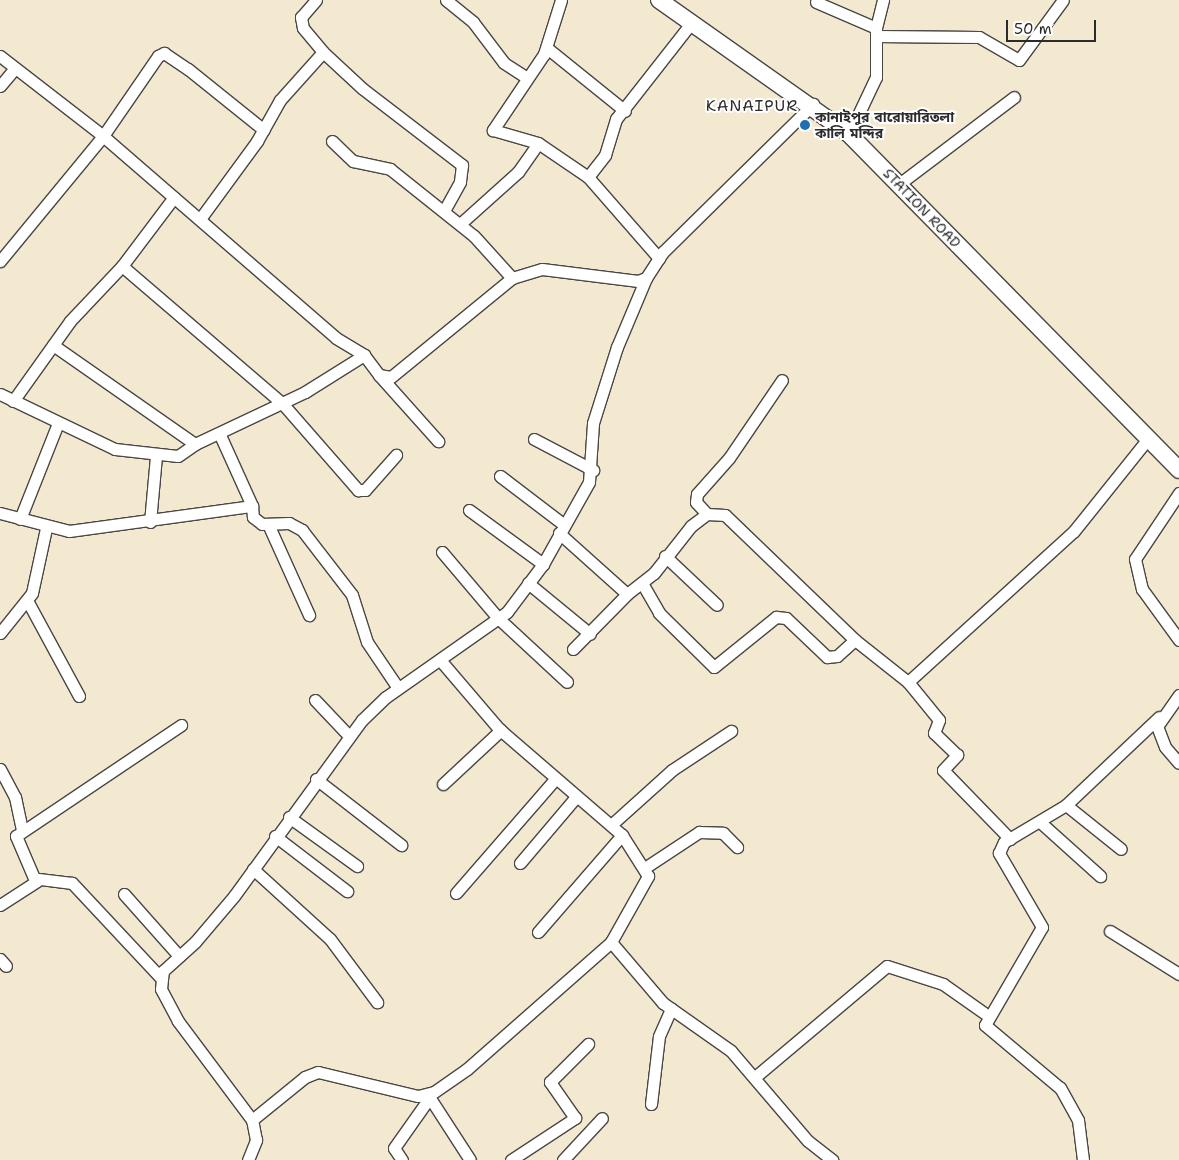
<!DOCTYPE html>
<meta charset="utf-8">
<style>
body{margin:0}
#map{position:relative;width:1179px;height:1160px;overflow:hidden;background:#f3e8d0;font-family:"Shantell Sans","Noto Sans Bengali",sans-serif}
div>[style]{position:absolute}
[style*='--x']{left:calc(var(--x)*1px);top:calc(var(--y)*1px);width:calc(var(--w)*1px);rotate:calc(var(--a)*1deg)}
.roads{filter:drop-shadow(1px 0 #494744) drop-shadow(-1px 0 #494744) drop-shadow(0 1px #494744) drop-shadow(0 -1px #494744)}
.minor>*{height:11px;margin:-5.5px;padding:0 5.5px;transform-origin:5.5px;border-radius:5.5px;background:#fff}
.secondary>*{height:16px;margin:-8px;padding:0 8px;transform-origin:8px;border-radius:8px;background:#fff}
.dots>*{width:14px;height:14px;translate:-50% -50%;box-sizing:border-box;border:2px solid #fff;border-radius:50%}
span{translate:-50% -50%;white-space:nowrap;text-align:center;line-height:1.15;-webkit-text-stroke:4px #fff;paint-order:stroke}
.poi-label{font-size:14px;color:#2b2b2b;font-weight:700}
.left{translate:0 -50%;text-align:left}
.street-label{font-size:14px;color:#2b2b2b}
.quarter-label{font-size:16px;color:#2b2b2b;letter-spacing:1px}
.scale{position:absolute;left:1006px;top:20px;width:90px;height:22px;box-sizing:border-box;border:2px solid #2b2b2b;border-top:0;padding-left:6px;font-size:15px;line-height:18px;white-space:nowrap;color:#2b2b2b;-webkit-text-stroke:4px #fff;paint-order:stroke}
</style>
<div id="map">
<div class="roads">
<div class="minor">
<div style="--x:316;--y:0;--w:23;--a:131"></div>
<div style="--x:301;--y:17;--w:11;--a:80"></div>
<div style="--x:303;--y:28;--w:31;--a:50"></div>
<div style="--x:323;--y:52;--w:54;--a:42.8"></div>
<div style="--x:363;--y:89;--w:125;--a:37.5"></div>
<div style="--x:462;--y:165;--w:17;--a:97"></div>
<div style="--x:460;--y:182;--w:33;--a:119"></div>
<div style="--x:446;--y:0;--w:35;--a:39"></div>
<div style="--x:473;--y:22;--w:51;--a:52.9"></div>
<div style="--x:504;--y:63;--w:27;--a:33"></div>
<div style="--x:561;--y:0;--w:57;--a:107.5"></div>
<div style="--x:544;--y:54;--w:92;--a:123.9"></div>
<div style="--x:493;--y:130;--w:47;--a:16.1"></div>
<div style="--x:538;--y:143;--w:60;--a:34.2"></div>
<div style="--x:588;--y:177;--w:108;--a:48.8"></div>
<div style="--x:816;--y:2;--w:65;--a:23.4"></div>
<div style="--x:876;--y:36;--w:103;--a:0.6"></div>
<div style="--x:979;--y:37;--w:46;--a:29.9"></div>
<div style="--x:1019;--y:60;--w:74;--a:-53.7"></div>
<div style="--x:547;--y:48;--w:100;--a:38.9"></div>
<div style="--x:0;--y:56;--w:130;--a:37.8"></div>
<div style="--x:103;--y:136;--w:308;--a:40.9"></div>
<div style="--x:336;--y:338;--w:33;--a:31"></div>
<div style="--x:364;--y:355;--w:25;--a:53"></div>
<div style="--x:379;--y:375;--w:12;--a:9"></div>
<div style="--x:391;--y:377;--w:156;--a:-39.3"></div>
<div style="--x:512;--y:278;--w:31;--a:-17"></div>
<div style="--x:542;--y:269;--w:97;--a:7.1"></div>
<div style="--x:638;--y:281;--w:9;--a:-21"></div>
<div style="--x:646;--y:278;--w:31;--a:-57"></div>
<div style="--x:663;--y:252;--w:211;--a:-44.6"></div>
<div style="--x:0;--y:86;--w:23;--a:-50"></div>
<div style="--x:849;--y:134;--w:63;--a:-64.7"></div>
<div style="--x:876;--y:77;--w:49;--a:-90"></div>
<div style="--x:876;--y:28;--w:29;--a:-76"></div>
<div style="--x:332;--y:141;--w:29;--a:44"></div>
<div style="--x:353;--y:161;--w:38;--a:12"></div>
<div style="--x:390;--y:169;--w:107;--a:38.6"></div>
<div style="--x:474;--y:236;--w:57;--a:47.9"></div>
<div style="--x:588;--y:177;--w:28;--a:-52"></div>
<div style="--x:605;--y:155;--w:38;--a:-73"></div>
<div style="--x:616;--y:119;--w:123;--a:-51.9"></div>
<div style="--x:899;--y:184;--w:144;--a:-37.1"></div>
<div style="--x:200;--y:219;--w:97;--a:-53.8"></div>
<div style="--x:257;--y:141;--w:47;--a:-60.7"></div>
<div style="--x:280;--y:100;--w:64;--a:-48.1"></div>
<div style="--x:460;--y:224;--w:78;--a:-41.9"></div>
<div style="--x:518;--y:172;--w:35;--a:-55"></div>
<div style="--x:0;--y:261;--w:162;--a:-50.5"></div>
<div style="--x:103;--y:136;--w:97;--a:-55.5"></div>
<div style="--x:158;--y:56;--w:7;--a:-27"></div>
<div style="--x:164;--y:53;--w:29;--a:34"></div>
<div style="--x:188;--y:69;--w:97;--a:38.8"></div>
<div style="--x:122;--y:266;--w:211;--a:40.6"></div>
<div style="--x:282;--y:403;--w:116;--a:48.9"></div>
<div style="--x:358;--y:490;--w:7;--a:0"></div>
<div style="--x:365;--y:490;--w:47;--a:-48.5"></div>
<div style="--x:53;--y:345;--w:173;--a:34.9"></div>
<div style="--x:379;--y:375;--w:89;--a:48.2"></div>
<div style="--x:0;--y:394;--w:127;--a:25.6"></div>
<div style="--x:115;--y:449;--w:63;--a:6.3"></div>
<div style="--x:178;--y:456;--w:21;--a:-35"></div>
<div style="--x:195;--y:444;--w:122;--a:-25.3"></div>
<div style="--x:305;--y:392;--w:70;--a:-32.1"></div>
<div style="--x:13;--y:401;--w:98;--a:-54.5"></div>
<div style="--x:70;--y:321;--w:76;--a:-46.6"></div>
<div style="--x:122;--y:266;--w:86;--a:-53"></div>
<div style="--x:220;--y:435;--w:78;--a:65.7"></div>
<div style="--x:534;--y:439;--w:67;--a:27.7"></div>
<div style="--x:500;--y:476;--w:79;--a:37.3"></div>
<div style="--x:1179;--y:493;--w:79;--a:123.7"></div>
<div style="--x:1135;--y:559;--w:31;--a:77"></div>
<div style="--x:1142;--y:589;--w:63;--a:54"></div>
<div style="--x:469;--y:510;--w:92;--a:36.1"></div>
<div style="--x:0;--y:513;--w:71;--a:14.6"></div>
<div style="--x:69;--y:531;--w:185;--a:-7.8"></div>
<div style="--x:252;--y:506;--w:11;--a:85"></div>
<div style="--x:253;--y:517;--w:11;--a:38"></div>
<div style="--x:262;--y:524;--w:27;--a:-2"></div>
<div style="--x:289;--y:523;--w:15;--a:28"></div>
<div style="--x:302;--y:530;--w:82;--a:52.4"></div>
<div style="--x:352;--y:595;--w:49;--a:72.3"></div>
<div style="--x:367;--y:642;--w:55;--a:56"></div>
<div style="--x:707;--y:514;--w:16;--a:-133"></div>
<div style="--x:696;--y:502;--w:8;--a:-83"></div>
<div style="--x:697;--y:494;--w:48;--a:-48.4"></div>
<div style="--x:729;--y:458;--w:94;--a:-55.8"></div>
<div style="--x:20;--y:519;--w:103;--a:-68.4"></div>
<div style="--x:150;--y:522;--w:66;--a:-84.8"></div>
<div style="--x:268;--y:524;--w:100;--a:65.7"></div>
<div style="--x:559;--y:533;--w:91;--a:41.9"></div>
<div style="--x:627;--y:594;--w:34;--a:-38"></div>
<div style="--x:654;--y:573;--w:60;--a:-51.8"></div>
<div style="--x:691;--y:526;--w:20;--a:-37"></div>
<div style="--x:707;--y:514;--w:18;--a:3"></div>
<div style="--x:725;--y:515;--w:180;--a:43.9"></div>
<div style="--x:855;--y:640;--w:68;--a:38.4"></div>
<div style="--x:442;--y:552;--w:87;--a:49.7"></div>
<div style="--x:498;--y:618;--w:94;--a:42.8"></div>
<div style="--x:665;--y:556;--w:71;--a:43.3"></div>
<div style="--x:528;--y:583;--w:80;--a:39.4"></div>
<div style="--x:642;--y:583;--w:34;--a:60"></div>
<div style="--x:659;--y:613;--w:77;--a:44.5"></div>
<div style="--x:714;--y:667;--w:80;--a:-38.9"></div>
<div style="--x:776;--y:617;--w:10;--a:6"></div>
<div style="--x:786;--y:618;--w:57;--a:43.6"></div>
<div style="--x:827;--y:657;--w:10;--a:-6"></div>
<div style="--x:837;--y:656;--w:24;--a:-42"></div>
<div style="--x:28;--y:602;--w:107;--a:61.5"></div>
<div style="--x:0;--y:633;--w:51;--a:-51.3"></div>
<div style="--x:32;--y:593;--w:66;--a:-77.8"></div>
<div style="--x:573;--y:649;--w:77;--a:-45.5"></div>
<div style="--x:1179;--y:695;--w:38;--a:125"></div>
<div style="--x:1157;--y:726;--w:22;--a:69"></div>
<div style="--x:1165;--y:747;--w:21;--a:49"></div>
<div style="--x:315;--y:700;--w:50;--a:46.6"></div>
<div style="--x:0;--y:769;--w:32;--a:62"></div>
<div style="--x:15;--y:797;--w:33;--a:78"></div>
<div style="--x:316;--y:779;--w:108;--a:37.8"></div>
<div style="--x:443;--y:784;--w:79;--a:-43"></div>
<div style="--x:1066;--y:805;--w:70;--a:38.7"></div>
<div style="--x:289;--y:817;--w:84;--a:35.8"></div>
<div style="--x:1040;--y:822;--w:81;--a:42"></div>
<div style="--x:611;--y:825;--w:82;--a:-42"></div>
<div style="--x:672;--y:770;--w:71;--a:-33.5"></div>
<div style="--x:275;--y:836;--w:91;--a:37.4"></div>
<div style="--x:1010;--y:839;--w:96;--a:-134.2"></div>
<div style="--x:943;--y:770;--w:21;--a:-47"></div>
<div style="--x:957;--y:755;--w:32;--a:-136"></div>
<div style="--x:934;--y:733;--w:14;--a:-69"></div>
<div style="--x:939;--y:720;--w:49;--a:-129.2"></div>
<div style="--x:908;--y:682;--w:224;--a:-42.3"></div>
<div style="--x:1074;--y:531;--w:117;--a:-51.3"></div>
<div style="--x:520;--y:863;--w:87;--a:-49.7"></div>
<div style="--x:646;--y:867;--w:64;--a:-33.4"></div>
<div style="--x:699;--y:832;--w:24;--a:2"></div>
<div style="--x:723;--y:833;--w:20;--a:45"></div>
<div style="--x:253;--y:869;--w:104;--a:42.3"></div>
<div style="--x:330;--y:939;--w:79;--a:53.3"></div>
<div style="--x:456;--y:893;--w:151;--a:-49"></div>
<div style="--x:124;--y:894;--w:83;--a:48.4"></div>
<div style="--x:0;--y:905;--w:44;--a:-33"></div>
<div style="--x:1110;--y:931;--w:81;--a:31.9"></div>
<div style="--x:538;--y:932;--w:128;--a:-49.1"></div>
<div style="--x:611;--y:942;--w:80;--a:49.6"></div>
<div style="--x:663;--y:1003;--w:83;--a:35.2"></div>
<div style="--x:731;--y:1051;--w:118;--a:49.5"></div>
<div style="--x:808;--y:1141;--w:31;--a:38"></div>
<div style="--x:0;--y:959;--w:9;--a:49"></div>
<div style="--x:160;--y:977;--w:129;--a:-133.1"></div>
<div style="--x:72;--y:883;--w:38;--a:-173"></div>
<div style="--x:34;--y:878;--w:46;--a:-113.2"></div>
<div style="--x:16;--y:836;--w:199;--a:-33.9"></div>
<div style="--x:755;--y:1077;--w:172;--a:-40.1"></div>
<div style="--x:887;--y:966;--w:59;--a:17.8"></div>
<div style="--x:943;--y:984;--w:54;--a:35.2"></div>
<div style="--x:428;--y:1095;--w:77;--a:57.1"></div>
<div style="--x:651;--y:1104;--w:68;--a:-83.3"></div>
<div style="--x:659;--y:1036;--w:30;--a:-66"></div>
<div style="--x:252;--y:1120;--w:68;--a:-39.1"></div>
<div style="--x:305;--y:1077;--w:14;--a:-21"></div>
<div style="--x:318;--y:1072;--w:103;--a:13.5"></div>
<div style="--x:418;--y:1096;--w:16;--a:-14"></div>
<div style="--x:434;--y:1092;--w:40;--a:-34.9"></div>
<div style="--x:467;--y:1069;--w:192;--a:-41.4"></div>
<div style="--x:611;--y:942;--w:76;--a:-60.7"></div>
<div style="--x:648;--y:876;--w:49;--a:-122.4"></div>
<div style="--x:622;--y:835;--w:162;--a:-139.2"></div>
<div style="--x:499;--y:729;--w:89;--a:-130.5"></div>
<div style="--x:248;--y:1160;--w:22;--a:-68"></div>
<div style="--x:256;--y:1140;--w:20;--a:-101"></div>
<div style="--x:252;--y:1120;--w:124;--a:-126.8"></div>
<div style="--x:178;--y:1021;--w:36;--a:-118"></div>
<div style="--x:161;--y:989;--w:18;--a:-84"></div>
<div style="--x:163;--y:971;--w:43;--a:-42.2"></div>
<div style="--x:195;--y:942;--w:60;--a:-49.7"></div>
<div style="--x:234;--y:896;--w:218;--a:-54"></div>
<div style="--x:362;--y:720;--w:33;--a:-44"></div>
<div style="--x:386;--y:697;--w:148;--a:-35.1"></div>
<div style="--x:507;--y:612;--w:60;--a:-53.1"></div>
<div style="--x:543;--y:564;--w:94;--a:-60.7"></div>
<div style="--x:589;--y:482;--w:59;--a:-86.1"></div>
<div style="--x:593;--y:423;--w:80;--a:-72.5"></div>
<div style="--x:617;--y:347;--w:75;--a:-67.2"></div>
<div style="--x:402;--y:1160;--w:14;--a:-124"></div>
<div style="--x:394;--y:1148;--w:62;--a:-54.8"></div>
<div style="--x:511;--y:1160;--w:77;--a:-33.3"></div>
<div style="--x:575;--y:1118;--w:44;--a:-124.8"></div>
<div style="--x:550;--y:1082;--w:54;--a:-45"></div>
<div style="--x:563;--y:1160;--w:57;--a:-47.1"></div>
<div style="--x:1083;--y:1160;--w:40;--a:-97.1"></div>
<div style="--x:1078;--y:1120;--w:37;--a:-119"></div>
<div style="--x:1060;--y:1088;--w:98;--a:-140"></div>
<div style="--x:985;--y:1025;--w:113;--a:-59.8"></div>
<div style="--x:1042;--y:927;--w:86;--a:-120.2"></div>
<div style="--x:999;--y:853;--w:12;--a:-66"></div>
<div style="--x:1004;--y:842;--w:72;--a:-30.8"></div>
<div style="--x:1066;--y:805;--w:128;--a:-43.4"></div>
</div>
<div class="secondary">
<div style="--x:659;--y:0;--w:232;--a:35.2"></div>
<div style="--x:849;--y:134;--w:471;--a:45.5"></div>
</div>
</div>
<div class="dots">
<div style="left:805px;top:125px;background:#1f6fb2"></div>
</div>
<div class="poi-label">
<span class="left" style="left:815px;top:125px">কানাইপুর বারোয়ারিতলা<br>কালি মন্দির</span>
</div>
<div class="street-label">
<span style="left:922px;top:208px;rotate:46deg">STATION ROAD</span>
</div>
<div class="quarter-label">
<span style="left:752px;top:106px">KANAIPUR</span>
</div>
<div class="scale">50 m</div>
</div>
